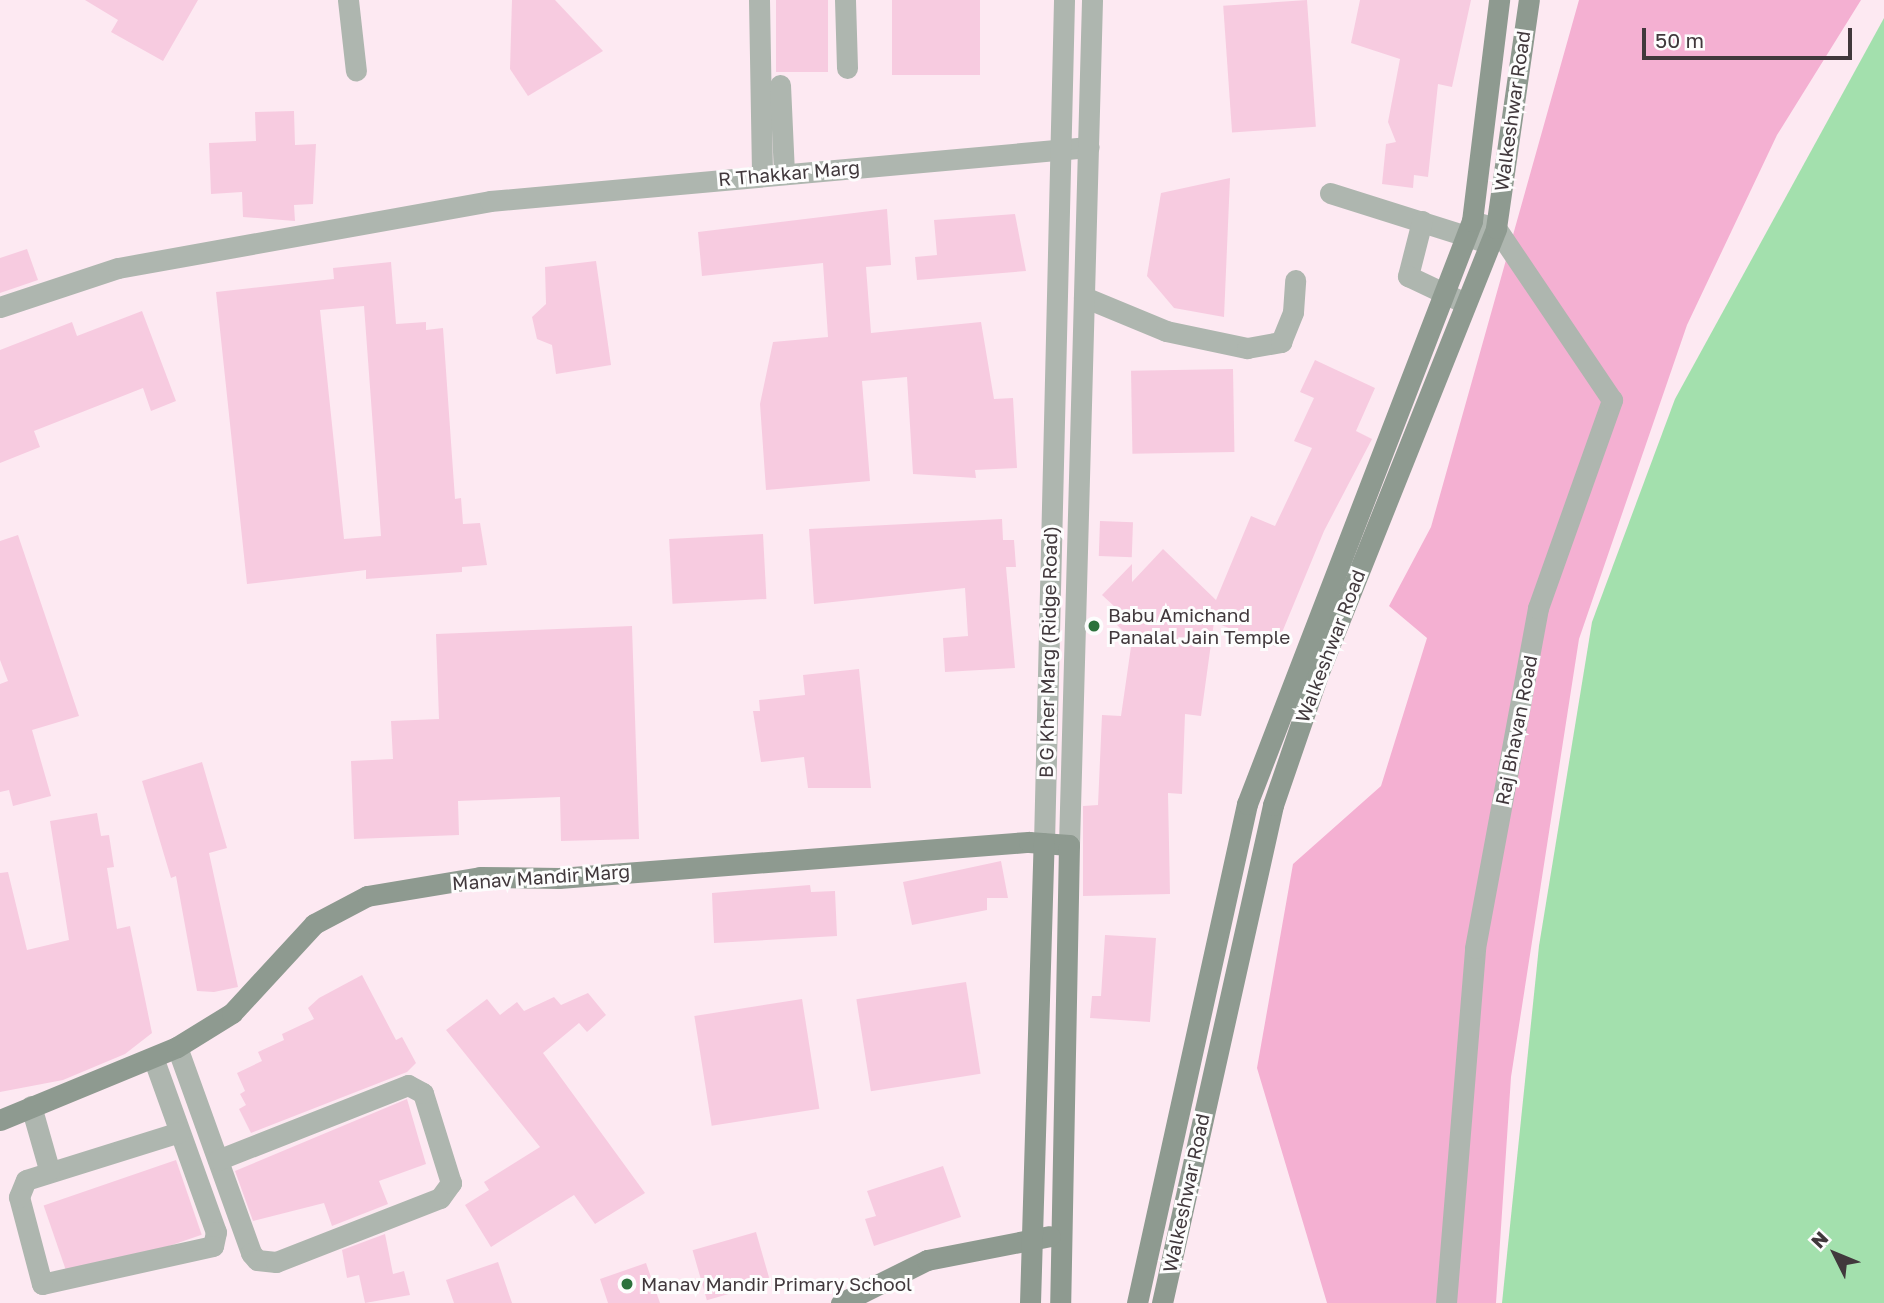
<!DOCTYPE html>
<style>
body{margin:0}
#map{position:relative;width:1884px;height:1303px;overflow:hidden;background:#fde9f2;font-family:"Golos Text",sans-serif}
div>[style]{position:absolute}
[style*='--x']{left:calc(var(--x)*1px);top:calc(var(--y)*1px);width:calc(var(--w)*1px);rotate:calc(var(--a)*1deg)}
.green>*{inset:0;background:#f4b0d2}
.water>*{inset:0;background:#a3e0ad}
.building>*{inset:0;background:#f7cbe0;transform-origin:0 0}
.minor>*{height:21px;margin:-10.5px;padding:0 10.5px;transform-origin:10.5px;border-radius:10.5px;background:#aeb6af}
.tertiary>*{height:21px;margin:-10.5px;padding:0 10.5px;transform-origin:10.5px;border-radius:10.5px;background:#aeb6af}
.secondary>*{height:21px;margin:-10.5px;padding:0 10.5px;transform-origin:10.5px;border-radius:10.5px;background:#8e9a90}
.dots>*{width:19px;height:19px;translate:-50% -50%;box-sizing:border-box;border:4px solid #fdfdfd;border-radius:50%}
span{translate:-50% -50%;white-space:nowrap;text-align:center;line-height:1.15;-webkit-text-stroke:6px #fdfdfd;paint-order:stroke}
.street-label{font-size:19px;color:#41383c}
.poi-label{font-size:19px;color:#41383c}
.left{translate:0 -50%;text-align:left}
.north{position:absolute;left:1800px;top:1219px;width:70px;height:70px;-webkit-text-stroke:5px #fdfdfd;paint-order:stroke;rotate:313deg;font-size:19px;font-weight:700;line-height:28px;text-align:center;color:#41383c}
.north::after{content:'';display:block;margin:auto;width:24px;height:32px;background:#41383c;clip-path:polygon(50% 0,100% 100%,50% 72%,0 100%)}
.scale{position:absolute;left:1642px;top:28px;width:210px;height:32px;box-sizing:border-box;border:4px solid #41383c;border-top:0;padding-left:9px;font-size:21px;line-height:24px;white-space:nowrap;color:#41383c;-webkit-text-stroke:5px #fdfdfd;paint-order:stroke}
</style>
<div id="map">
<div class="green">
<div style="clip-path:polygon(1579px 0,1861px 0,1777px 135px,1687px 325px,1579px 639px,1511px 1077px,1496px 1303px,1327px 1303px,1257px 1068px,1293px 864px,1381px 786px,1427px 638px,1389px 606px,1431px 527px)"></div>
</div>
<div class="water">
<div style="clip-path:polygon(1884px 18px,1884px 1303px,1502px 1303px,1539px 946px,1592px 622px,1675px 399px)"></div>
</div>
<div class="building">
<div style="clip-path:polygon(85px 0,198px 0,163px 61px,111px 32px,118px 20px)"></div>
<div style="clip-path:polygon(512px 0,555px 0,603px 51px,528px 96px,510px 69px)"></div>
<div style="left:776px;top:0;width:52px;height:72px"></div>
<div style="left:892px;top:0;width:88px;height:75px"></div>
<div style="left:1307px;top:0;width:127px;height:84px;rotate:86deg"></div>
<div style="clip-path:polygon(1360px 0,1471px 0,1452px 87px,1438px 84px,1428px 177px,1414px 175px,1413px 188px,1382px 184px,1386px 144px,1396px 142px,1388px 122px,1400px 59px,1351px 43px)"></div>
<div style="clip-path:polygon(294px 111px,295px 145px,316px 144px,313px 204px,294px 205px,295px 221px,243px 217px,242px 192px,211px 194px,209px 143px,256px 141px,255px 112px)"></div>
<div style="clip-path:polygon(1230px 178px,1224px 317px,1174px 308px,1147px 276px,1161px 193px)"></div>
<div style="clip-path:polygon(887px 209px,891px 265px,866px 267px,871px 333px,981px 322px,994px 399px,1013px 398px,1017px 468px,975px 470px,976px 478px,913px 474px,907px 377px,862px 381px,870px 481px,766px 490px,760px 404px,773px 342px,828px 337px,823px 263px,702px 276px,698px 232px)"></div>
<div style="clip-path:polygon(1015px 214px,1026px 271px,917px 280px,915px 257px,937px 255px,934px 220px)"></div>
<div style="clip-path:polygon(27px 249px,38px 280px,0 293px,0 258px)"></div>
<div style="clip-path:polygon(596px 261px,611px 365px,556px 374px,552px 345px,537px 339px,532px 317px,546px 304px,545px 267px)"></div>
<div style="clip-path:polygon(evenodd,391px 262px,396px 324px,426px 322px,426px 330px,443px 328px,455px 499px,461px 498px,463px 524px,480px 523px,487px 565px,462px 567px,462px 572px,366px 579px,366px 570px,247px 584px,216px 292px,334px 279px,333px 268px,391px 262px,364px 306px,381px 536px,344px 539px,320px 310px,364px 306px)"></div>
<div style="clip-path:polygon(142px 311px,176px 401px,151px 411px,143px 388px,34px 431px,40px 447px,0 463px,0 350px,72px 322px,77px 336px)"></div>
<div style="clip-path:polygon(1315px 360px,1375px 388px,1356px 431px,1372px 439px,1324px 531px,1276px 647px,1214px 622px,1201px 716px,1185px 714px,1182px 794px,1168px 793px,1170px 894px,1083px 896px,1083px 806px,1098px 805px,1102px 715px,1121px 716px,1132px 640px,1107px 615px,1115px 607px,1102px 595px,1132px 564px,1132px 582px,1163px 549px,1216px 600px,1251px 516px,1275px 526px,1312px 448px,1294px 441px,1314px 398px,1300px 392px)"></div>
<div style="left:1233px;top:369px;width:83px;height:102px;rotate:89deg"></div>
<div style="clip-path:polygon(1002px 519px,1003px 540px,1014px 540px,1016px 567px,1006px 567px,1015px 668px,945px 672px,943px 638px,968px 636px,965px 588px,814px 604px,809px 529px)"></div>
<div style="left:1100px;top:521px;width:33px;height:35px;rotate:2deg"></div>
<div style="left:763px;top:534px;width:65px;height:94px;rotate:87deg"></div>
<div style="clip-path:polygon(18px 535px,79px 716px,32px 730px,51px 796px,13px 806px,9px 790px,0 792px,0 684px,8px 681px,0 660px,0 541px)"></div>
<div style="clip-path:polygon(632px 626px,639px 839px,561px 841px,560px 797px,458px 801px,459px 835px,354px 839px,351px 761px,393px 759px,391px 721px,439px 719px,436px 634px)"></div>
<div style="clip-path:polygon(859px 669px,871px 788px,808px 788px,804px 757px,761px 762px,753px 711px,760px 711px,759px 700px,805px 695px,803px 675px)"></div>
<div style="clip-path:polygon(202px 762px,227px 848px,209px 853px,238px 987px,214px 992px,197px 991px,176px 876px,171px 878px,142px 781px)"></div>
<div style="clip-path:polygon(97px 813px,101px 836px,109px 835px,114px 867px,107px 868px,117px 929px,130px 926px,152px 1033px,125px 1054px,63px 1080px,0 1092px,0 873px,8px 872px,27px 950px,69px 940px,50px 821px)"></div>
<div style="clip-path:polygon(1001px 861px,1008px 898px,987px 898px,987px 910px,912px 925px,903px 882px)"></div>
<div style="clip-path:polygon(810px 885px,811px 892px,835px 891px,837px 936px,714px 943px,712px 893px)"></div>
<div style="clip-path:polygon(1105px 935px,1156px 938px,1150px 1022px,1090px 1018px,1092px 996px,1101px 996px)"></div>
<div style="clip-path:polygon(362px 975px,396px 1040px,402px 1037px,416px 1063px,407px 1072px,251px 1133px,239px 1109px,246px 1105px,240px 1094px,245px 1091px,237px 1073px,262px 1061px,258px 1052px,284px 1040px,282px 1034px,314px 1019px,308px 1008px,319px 998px)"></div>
<div style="left:966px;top:982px;width:93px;height:111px;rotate:81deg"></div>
<div style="clip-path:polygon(588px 993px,606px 1015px,587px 1032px,579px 1023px,543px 1053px,645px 1193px,595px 1224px,574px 1195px,491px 1247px,465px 1205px,489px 1190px,484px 1182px,540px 1147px,446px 1030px,487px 999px,500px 1015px,517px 1002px,524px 1011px,554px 997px,561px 1005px)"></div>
<div style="left:802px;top:999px;width:111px;height:109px;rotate:81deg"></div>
<div style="clip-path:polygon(407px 1099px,426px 1164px,379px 1181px,388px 1204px,332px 1226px,324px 1203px,253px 1221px,235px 1171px)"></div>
<div style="left:176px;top:1160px;width:79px;height:140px;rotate:71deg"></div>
<div style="clip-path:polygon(943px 1166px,961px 1217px,874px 1246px,865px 1219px,876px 1216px,867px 1191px)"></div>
<div style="left:756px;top:1232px;width:52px;height:66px;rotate:74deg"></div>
<div style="clip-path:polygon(385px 1234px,393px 1274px,404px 1271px,410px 1295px,365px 1303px,359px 1275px,347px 1278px,342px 1250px)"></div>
<div style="clip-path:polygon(498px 1262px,512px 1303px,454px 1303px,446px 1280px)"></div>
<div style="clip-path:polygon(646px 1263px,660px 1303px,608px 1303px,600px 1279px)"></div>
</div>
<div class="minor">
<div style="--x:348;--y:0;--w:71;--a:83.6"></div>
<div style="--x:759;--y:0;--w:176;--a:89"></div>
<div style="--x:845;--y:0;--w:68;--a:88.3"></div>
<div style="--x:780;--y:85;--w:89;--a:87.4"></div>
<div style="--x:1330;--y:193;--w:167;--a:17.5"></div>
<div style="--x:1422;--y:221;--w:57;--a:104.3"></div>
<div style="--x:1408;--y:276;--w:63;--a:25.3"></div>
<div style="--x:1084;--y:297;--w:89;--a:22.5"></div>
<div style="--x:1166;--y:331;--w:83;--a:11.9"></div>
<div style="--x:1247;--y:348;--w:35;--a:-10"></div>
<div style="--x:1281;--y:342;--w:32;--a:-68"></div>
<div style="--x:1293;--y:312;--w:32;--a:-86"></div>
<div style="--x:0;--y:307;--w:124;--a:-18.3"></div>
<div style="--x:118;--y:268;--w:378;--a:-10.2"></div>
<div style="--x:490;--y:201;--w:601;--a:-5.15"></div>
<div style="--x:177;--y:1047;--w:219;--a:70.2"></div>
<div style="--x:251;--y:1253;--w:9;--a:49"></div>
<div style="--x:257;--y:1260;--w:19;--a:6"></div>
<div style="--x:276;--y:1262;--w:176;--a:-21.3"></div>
<div style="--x:440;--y:1198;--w:19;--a:-54"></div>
<div style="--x:451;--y:1183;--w:94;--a:-107.3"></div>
<div style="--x:423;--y:1093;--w:17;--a:-152"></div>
<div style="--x:408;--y:1085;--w:204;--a:158.5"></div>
<div style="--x:154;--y:1060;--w:183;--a:70.2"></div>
<div style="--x:216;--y:1232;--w:14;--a:102"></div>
<div style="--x:213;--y:1246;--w:175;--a:167.5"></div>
<div style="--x:42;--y:1284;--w:90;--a:-104.8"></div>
<div style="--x:19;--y:1197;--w:18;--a:-68"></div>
<div style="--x:26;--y:1180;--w:160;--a:-17.4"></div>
<div style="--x:31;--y:1106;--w:66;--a:74.1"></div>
</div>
<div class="tertiary">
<div style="--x:1044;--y:843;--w:843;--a:-88.64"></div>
<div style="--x:1069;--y:845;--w:845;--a:-88.44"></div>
<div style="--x:1446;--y:1303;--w:356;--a:-85.3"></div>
<div style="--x:1475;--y:948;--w:346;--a:-79.5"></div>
<div style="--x:1538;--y:608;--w:221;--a:-70.4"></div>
<div style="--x:1612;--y:400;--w:207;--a:-124"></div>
<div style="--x:1496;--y:228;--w:25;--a:-164"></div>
</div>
<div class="secondary">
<div style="--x:0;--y:1120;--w:191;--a:-22.4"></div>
<div style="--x:177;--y:1047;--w:65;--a:-31.7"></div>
<div style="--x:232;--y:1013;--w:121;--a:-47.3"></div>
<div style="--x:314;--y:924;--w:60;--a:-27.8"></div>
<div style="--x:367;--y:896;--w:115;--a:-9.5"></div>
<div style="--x:480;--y:877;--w:79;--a:0.7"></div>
<div style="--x:559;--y:878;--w:471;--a:-4.4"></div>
<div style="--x:1029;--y:842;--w:40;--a:4.3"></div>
<div style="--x:1069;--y:845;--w:458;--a:91.1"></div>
<div style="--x:841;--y:1303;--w:96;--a:-26.6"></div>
<div style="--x:927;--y:1260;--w:125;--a:-11"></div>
<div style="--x:1030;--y:1303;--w:460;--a:-88.3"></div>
<div style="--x:1137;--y:1303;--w:511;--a:-77.57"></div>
<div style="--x:1247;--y:804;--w:625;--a:-68.9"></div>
<div style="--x:1472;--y:221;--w:223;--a:-83"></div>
<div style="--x:1162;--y:1303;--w:510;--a:-77.43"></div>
<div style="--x:1273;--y:805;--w:139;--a:-71"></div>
<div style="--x:1318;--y:674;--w:480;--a:-68.2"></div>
<div style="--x:1496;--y:228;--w:230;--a:-81.8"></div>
</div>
<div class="dots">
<div style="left:1094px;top:626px;background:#2c713c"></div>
<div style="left:627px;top:1284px;background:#2c713c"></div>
</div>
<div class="street-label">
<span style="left:1512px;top:111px;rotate:-82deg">Walkeshwar Road</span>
<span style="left:789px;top:173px;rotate:-5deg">R Thakkar Marg</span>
<span style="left:1330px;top:646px;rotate:-69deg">Walkeshwar Road</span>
<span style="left:1048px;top:652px;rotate:-89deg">B G Kher Marg (Ridge Road)</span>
<span style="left:1516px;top:730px;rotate:-79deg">Raj Bhavan Road</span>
<span style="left:541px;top:877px;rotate:-4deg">Manav Mandir Marg</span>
<span style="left:1186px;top:1193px;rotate:-78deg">Walkeshwar Road</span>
</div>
<div class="poi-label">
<span class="left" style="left:1108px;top:626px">Babu Amichand<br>Panalal Jain Temple</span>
<span class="left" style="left:641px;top:1284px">Manav Mandir Primary School</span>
</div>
<div class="north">N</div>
<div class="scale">50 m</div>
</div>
